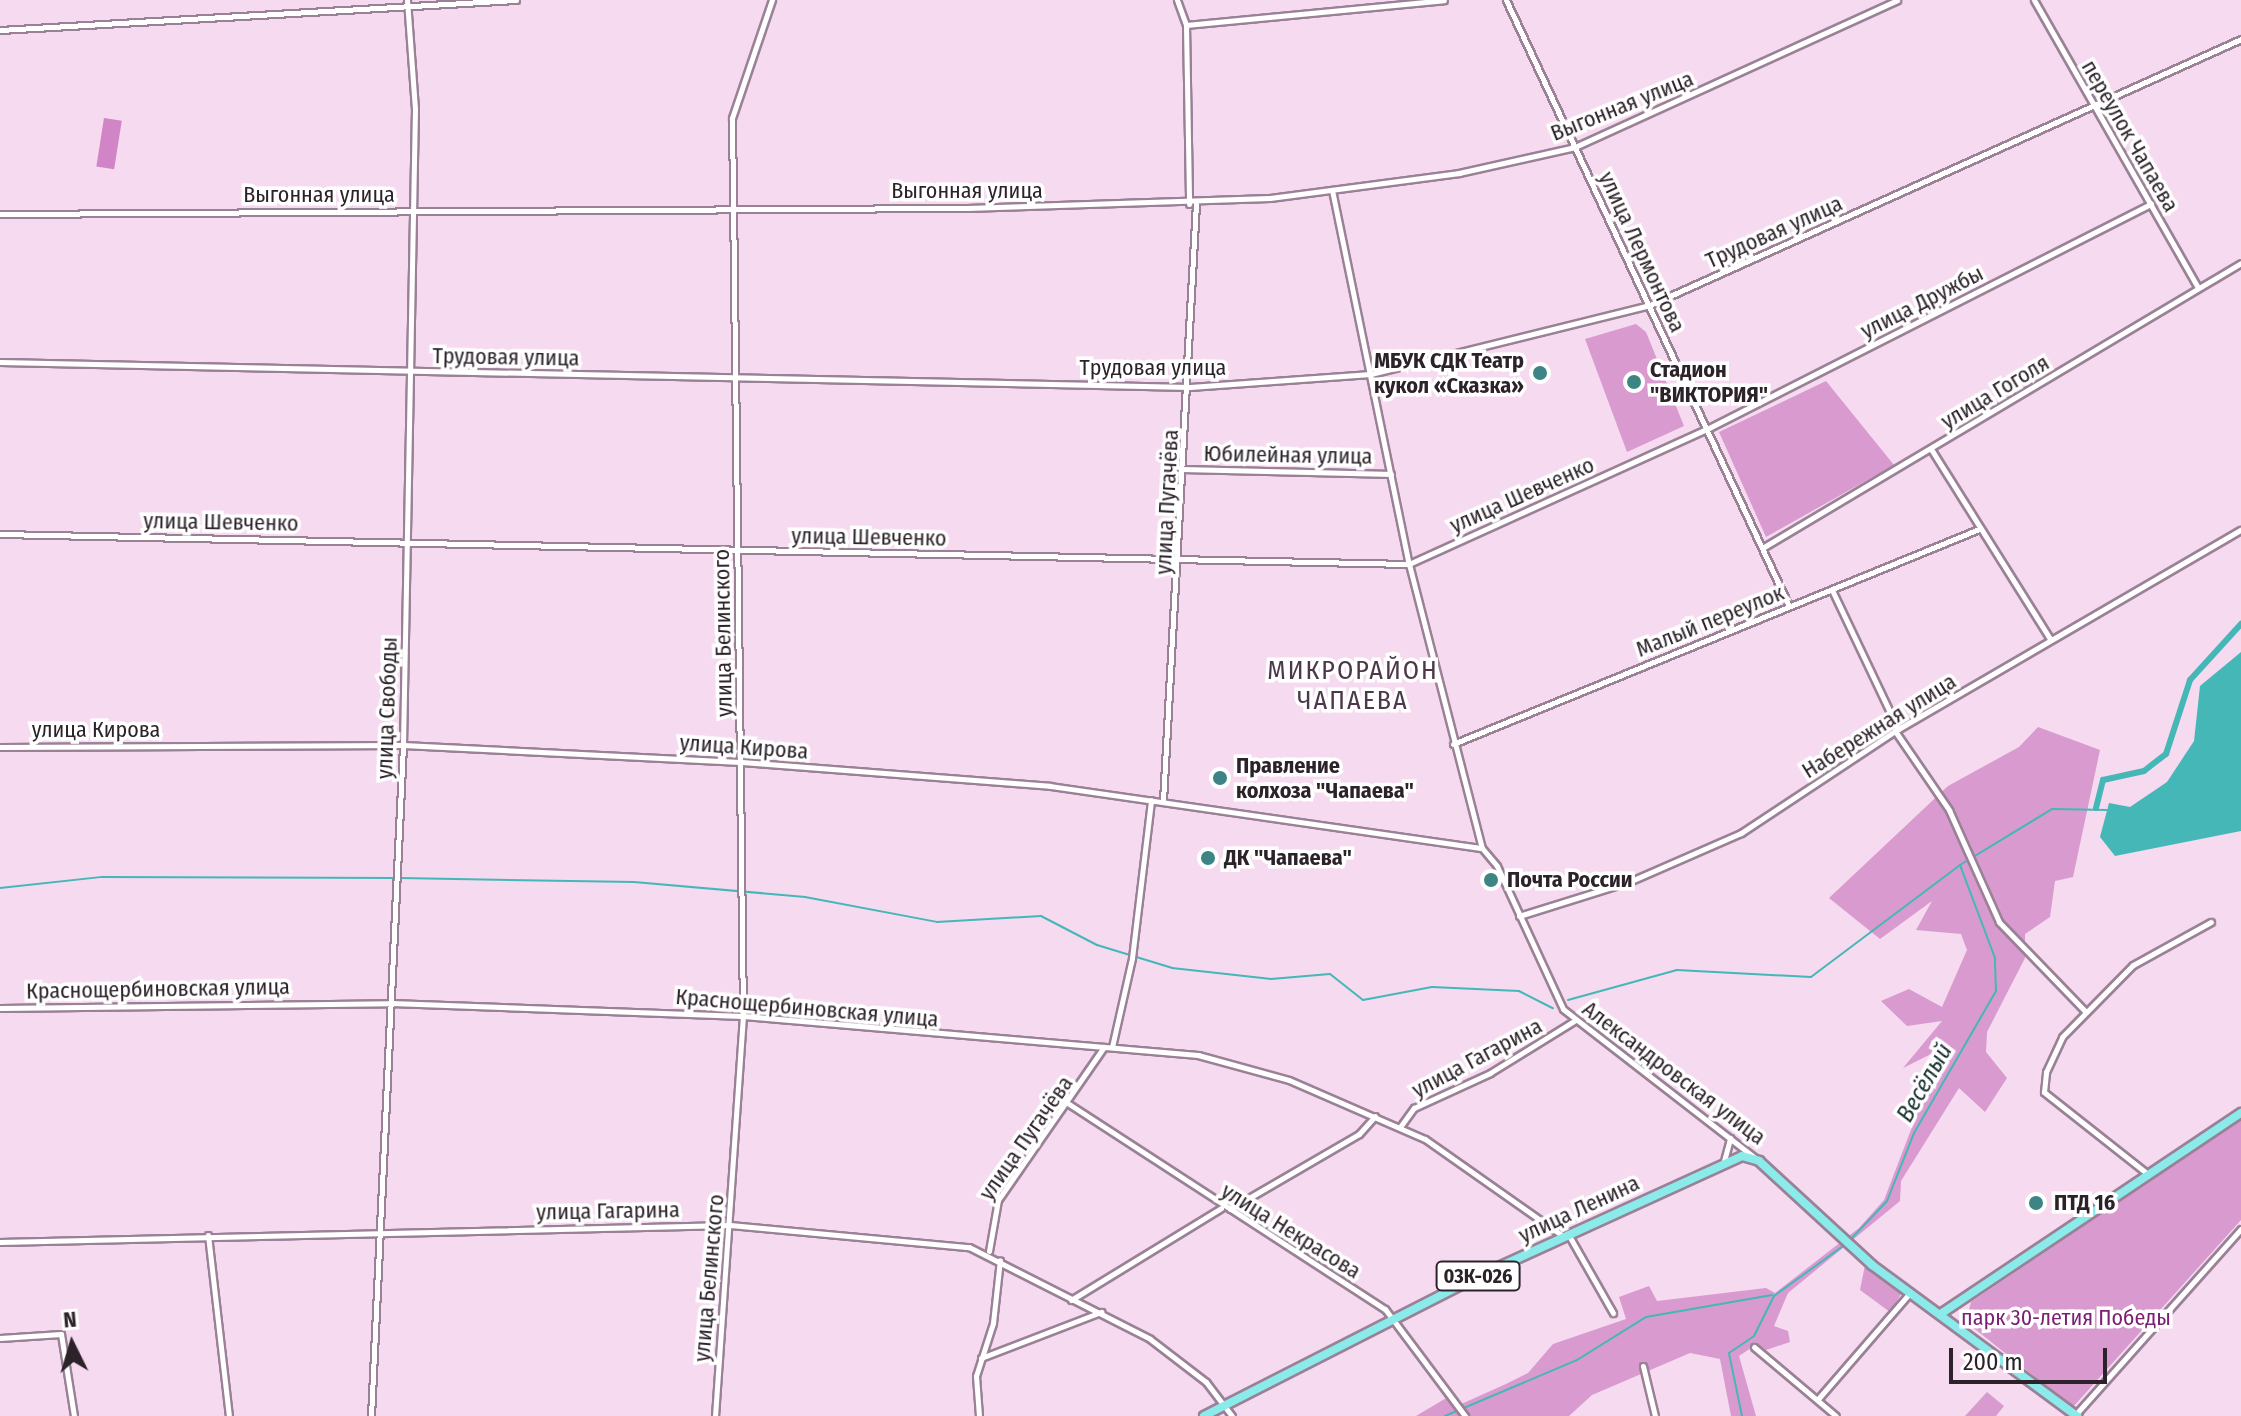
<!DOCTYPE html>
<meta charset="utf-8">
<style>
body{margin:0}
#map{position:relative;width:2241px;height:1416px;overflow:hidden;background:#f5daf0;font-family:"Fira Sans Condensed",sans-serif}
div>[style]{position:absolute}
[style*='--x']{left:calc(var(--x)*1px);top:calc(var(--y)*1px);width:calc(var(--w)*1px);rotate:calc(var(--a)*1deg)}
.green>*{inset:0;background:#d99ad0}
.forest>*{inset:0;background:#d184c6;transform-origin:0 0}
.water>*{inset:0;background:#45b7b6}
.stream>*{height:2px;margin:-1px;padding:0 1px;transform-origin:1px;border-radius:1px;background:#45b7b6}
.canal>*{height:6px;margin:-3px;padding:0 3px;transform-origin:3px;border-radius:3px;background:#45b7b6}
.roads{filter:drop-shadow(2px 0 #9a8196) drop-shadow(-2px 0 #9a8196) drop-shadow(0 2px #9a8196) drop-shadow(0 -2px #9a8196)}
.street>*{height:5px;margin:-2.5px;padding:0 2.5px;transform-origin:2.5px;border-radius:2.5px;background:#fff}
.primary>*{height:8px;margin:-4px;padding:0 4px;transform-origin:4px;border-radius:4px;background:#8aebea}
.dots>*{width:22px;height:22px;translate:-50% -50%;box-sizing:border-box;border:4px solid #fff;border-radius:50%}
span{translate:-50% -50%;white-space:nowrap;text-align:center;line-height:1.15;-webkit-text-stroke:7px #fff;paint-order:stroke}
.shield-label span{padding:2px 6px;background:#fff;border:2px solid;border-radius:6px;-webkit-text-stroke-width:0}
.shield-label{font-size:20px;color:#2c222a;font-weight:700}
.street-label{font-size:22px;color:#2c222a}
.poi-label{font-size:22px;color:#2c222a;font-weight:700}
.right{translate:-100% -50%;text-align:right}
.left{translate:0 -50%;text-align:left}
.park-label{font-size:22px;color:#7b2073}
.water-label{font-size:24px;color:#17302f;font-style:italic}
.quarter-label{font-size:26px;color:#4d374a;letter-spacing:2px}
.north{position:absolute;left:32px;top:1304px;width:80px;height:80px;-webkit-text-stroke:6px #fff;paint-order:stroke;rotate:355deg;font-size:22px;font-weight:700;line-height:32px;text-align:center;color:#2c222a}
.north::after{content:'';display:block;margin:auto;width:28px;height:36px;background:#2c222a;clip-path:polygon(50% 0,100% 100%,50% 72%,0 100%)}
.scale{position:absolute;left:1949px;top:1348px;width:158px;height:36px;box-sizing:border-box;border:4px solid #2c222a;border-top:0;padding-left:10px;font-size:24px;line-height:28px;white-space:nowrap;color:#2c222a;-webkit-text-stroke:6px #fff;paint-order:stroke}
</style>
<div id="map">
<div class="green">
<div style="clip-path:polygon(1636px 324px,1646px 332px,1684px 426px,1627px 452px,1585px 339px)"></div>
<div style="clip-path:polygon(1826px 381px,1894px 465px,1766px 537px,1719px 432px)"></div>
<div style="clip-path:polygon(2038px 727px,2100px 750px,2073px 877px,2055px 881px,2050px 917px,2025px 934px,2025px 958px,1987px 1032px,1986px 1052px,2007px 1078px,1985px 1112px,1959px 1088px,1901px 1181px,1900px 1201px,1788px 1293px,1774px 1326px,1788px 1331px,1790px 1342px,1766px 1350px,1757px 1344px,1739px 1356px,1756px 1416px,1731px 1416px,1720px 1359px,1690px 1353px,1592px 1395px,1569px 1416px,1416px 1416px,1448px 1397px,1459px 1405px,1506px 1384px,1528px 1373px,1553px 1344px,1626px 1319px,1619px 1297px,1649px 1286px,1657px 1301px,1766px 1288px,1775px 1293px,1859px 1228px,1884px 1200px,1914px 1122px,1911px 1103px,1943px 1048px,1903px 1068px,1942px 1021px,1907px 1026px,1881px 1001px,1909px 989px,1942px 1007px,1967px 950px,1961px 934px,1916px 930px,1932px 901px,1880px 939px,1829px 898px,1948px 786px,2019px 747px)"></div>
<div style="clip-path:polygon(2241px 1119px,2241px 1220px,2073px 1407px,1966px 1322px,1971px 1302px)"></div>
<div style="clip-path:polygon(1865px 1265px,1901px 1294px,1890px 1312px,1860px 1290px)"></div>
<div style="clip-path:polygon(1987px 1392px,2004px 1406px,1996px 1416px,1965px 1416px)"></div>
</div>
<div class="forest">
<div style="left:104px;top:118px;width:18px;height:49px;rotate:9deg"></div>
</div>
<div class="water">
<div style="clip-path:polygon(2241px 652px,2241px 831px,2115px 856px,2100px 837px,2109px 803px,2130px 807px,2167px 782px,2194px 741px,2200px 686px)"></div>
</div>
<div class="stream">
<div style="--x:400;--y:878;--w:234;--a:1"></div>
<div style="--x:634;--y:882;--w:172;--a:5"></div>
<div style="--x:805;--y:897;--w:134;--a:10.7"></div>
<div style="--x:937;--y:922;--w:104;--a:-3.3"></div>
<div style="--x:1041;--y:916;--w:63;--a:27.4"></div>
<div style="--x:1097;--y:945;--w:78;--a:17"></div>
<div style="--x:1172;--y:968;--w:100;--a:6.3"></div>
<div style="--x:1271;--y:979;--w:59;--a:-4.8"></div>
<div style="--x:1330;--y:974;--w:42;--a:38.2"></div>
<div style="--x:1363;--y:1000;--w:70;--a:-10.7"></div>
<div style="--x:1432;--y:987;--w:87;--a:2.6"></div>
<div style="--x:1519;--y:991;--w:38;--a:27"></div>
<div style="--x:0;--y:888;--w:103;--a:-6.2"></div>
<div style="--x:102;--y:877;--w:291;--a:0.2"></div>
<div style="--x:1568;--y:1000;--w:113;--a:-15.4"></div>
<div style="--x:1677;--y:970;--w:134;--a:3"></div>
<div style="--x:1811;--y:977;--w:186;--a:-36.9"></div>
<div style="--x:1851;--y:1239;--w:52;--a:-46.5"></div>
<div style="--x:1887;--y:1201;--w:73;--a:-68.3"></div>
<div style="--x:1914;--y:1133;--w:164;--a:-60"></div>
<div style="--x:1996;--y:991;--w:33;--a:-92"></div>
<div style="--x:1995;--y:958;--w:99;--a:-110.6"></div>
<div style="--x:1960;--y:865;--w:108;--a:-31.3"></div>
<div style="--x:2052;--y:809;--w:55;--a:1"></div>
<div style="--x:1445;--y:1416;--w:143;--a:-23"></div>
<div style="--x:1577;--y:1360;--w:81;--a:-31.9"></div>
<div style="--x:1646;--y:1317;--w:128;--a:-9.9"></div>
<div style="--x:1742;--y:1416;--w:64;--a:-101.7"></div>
<div style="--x:1729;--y:1353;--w:30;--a:-34"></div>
<div style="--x:1754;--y:1336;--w:45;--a:-63.4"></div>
<div style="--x:1774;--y:1296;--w:85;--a:-35.9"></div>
</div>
<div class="canal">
<div style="--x:2096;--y:808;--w:29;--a:-76"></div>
<div style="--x:2103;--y:780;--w:42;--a:-12.4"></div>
<div style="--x:2144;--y:771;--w:28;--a:-38"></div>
<div style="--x:2166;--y:754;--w:78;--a:-72"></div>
<div style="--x:2190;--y:680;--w:76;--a:-47.7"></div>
</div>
<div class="roads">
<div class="street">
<div style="--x:1177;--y:0;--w:27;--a:70"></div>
<div style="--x:1186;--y:25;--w:259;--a:-5.5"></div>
<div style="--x:1506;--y:0;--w:669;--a:64.97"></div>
<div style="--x:2034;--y:0;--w:331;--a:60.3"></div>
<div style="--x:1186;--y:25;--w:179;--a:89"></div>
<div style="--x:0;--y:30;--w:517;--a:-3.33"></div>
<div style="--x:1332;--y:190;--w:382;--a:78.4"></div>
<div style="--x:1409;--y:564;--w:293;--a:75.6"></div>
<div style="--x:1482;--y:848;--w:23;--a:50"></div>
<div style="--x:1497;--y:866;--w:157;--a:65.2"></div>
<div style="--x:1563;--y:1009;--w:242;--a:37.8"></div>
<div style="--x:0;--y:214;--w:967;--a:-0.36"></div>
<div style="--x:967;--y:208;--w:303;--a:-1.9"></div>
<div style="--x:1270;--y:198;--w:191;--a:-7.5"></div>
<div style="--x:1459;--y:173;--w:119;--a:-12.6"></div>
<div style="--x:1575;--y:147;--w:354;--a:-24.5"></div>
<div style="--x:0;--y:362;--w:1190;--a:1.2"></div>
<div style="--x:1190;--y:387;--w:181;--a:-4.1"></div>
<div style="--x:1371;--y:374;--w:287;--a:-13.9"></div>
<div style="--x:1650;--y:305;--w:648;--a:-24.23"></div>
<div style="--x:1931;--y:449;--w:224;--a:57.9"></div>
<div style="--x:1184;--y:469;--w:207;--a:1.4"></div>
<div style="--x:0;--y:534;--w:1409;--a:1.22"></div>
<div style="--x:1409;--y:564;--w:327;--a:-24.4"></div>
<div style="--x:1707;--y:429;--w:498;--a:-26.9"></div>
<div style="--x:1764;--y:547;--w:555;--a:-30.77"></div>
<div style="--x:1832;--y:590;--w:154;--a:64.6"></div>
<div style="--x:1895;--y:731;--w:96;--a:55.6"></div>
<div style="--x:1949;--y:810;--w:123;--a:65.9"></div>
<div style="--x:1999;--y:922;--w:124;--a:46"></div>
<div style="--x:1453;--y:744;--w:568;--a:-22.23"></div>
<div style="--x:0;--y:747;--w:403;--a:-0.3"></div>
<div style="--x:403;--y:745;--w:338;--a:2.9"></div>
<div style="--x:741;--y:762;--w:310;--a:4.4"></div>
<div style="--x:1050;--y:786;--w:436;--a:8.2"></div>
<div style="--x:1163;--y:801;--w:598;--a:-86.84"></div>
<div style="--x:1519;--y:916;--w:117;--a:-17.4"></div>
<div style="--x:1631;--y:881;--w:120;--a:-23.6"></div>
<div style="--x:1741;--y:833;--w:185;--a:-33.5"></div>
<div style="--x:1895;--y:731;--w:400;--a:-30.2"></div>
<div style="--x:0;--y:1008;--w:391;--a:-0.7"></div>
<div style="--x:391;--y:1003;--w:352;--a:2.1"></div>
<div style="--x:743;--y:1016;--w:457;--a:4.9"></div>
<div style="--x:1198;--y:1055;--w:94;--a:15.4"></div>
<div style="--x:1289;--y:1080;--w:148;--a:23.5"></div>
<div style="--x:1425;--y:1139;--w:169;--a:35.1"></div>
<div style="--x:1112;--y:1047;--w:91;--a:-77.3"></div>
<div style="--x:1132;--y:958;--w:159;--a:-83.1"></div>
<div style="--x:1069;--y:1104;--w:377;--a:33"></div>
<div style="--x:1385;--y:1309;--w:134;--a:53.2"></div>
<div style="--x:1400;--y:1127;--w:24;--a:-54"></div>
<div style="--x:1414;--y:1108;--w:84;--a:-24.7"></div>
<div style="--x:1490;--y:1073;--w:99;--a:-31.8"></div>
<div style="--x:1724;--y:1161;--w:24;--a:-75"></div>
<div style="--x:2149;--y:1175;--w:134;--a:-141.7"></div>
<div style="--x:2044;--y:1092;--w:20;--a:-84"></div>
<div style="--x:2046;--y:1072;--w:38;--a:-65"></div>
<div style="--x:2062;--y:1037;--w:101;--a:-45.4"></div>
<div style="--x:2133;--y:965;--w:89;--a:-28.9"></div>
<div style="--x:1230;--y:1209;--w:149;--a:-30.2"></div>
<div style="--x:1359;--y:1134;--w:24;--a:-48"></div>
<div style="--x:1568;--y:1234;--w:91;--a:60.3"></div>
<div style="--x:208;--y:1235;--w:182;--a:83.4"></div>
<div style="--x:0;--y:1242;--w:730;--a:-1.33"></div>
<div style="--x:730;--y:1225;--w:240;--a:5.3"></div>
<div style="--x:969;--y:1247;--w:203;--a:26.9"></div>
<div style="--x:1150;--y:1339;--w:71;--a:37.5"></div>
<div style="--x:1206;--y:1382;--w:43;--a:52.6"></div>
<div style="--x:989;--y:1251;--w:52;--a:-80"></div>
<div style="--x:998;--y:1200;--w:186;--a:-55.3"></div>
<div style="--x:1071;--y:1300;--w:176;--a:-31.5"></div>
<div style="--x:0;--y:1338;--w:61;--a:-3.8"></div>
<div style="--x:61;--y:1334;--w:83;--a:81"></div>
<div style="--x:1754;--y:1347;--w:107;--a:40.1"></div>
<div style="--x:981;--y:1358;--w:129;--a:-21"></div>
<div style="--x:1643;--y:1366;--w:51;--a:76.5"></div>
<div style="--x:1818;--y:1399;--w:139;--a:-49.1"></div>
<div style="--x:2076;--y:1414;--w:248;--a:-48.3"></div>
<div style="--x:371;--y:1416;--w:672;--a:-87.27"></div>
<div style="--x:403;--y:745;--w:636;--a:-88.92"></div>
<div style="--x:415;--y:109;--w:109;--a:-94.2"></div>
<div style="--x:715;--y:1416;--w:401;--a:-86"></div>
<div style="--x:743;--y:1016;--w:898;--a:-90.7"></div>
<div style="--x:732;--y:118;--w:125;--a:-71.3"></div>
<div style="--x:979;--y:1416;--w:40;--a:-94.3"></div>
<div style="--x:976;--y:1376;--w:56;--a:-72.2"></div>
<div style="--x:993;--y:1323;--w:63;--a:-83.7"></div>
</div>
<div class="primary">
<div style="--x:1942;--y:1313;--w:360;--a:-33.8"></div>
<div style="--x:1204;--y:1416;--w:309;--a:-27"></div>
<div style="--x:1479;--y:1276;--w:289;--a:-24.5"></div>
<div style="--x:1742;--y:1156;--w:18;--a:16"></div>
<div style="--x:1759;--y:1161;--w:154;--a:42.6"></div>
<div style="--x:1872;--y:1265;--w:255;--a:36.4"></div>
</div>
</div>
<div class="dots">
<div style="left:1540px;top:373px;background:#3c8584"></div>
<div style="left:1634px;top:382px;background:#3c8584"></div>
<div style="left:1220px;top:778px;background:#3c8584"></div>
<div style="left:1208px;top:858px;background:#3c8584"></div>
<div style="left:1491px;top:880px;background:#3c8584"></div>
<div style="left:2036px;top:1203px;background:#3c8584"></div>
</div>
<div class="shield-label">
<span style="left:1478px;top:1276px">03К-026</span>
</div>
<div class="street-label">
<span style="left:1622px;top:106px;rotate:-22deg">Выгонная улица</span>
<span style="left:2130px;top:136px;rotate:60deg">переулок Чапаева</span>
<span style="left:967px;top:191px">Выгонная улица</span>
<span style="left:319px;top:195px">Выгонная улица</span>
<span style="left:1774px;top:232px;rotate:-24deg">Трудовая улица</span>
<span style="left:1642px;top:252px;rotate:65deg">улица Лермонтова</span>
<span style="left:1922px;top:302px;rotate:-27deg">улица Дружбы</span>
<span style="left:506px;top:357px;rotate:1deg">Трудовая улица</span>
<span style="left:1153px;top:368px">Трудовая улица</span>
<span style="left:1995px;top:392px;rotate:-31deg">улица Гоголя</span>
<span style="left:1288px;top:455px;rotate:1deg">Юбилейная улица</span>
<span style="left:1522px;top:495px;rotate:-24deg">улица Шевченко</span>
<span style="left:1167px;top:502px;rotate:-87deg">улица Пугачёва</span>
<span style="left:221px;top:522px;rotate:1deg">улица Шевченко</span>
<span style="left:869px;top:537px;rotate:1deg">улица Шевченко</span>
<span style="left:1710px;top:621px;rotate:-22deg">Малый переулок</span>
<span style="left:723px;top:633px;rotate:-91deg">улица Белинского</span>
<span style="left:387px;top:708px;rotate:-88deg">улица Свободы</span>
<span style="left:1879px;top:726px;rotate:-32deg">Набережная улица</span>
<span style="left:96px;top:730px">улица Кирова</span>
<span style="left:744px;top:747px;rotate:4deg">улица Кирова</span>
<span style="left:158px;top:989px;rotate:-1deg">Краснощербиновская улица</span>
<span style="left:807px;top:1008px;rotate:5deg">Краснощербиновская улица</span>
<span style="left:1477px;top:1058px;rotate:-28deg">улица Гагарина</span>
<span style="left:1674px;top:1073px;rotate:37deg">Александровская улица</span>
<span style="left:1026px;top:1138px;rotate:-55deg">улица Пугачёва</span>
<span style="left:1579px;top:1209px;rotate:-25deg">улица Ленина</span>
<span style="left:608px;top:1211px;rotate:-1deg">улица Гагарина</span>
<span style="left:1291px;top:1231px;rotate:32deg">улица Некрасова</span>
<span style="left:709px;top:1278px;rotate:-85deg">улица Белинского</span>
</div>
<div class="poi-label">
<span class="right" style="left:1524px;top:373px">МБУК СДК Театр<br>кукол «Сказка»</span>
<span class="left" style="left:1650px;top:382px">Стадион<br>"ВИКТОРИЯ"</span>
<span class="left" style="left:1236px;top:778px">Правление<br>колхоза "Чапаева"</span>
<span class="left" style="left:1224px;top:858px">ДК "Чапаева"</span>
<span class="left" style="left:1507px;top:880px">Почта России</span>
<span class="left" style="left:2054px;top:1203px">ПТД 16</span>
</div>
<div class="park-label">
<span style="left:2066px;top:1318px">парк 30-летия Победы</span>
</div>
<div class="water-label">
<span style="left:1925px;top:1083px;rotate:-60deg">Весёлый</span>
</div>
<div class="quarter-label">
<span style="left:1353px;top:686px">МИКРОРАЙОН<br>ЧАПАЕВА</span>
</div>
<div class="north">N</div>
<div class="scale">200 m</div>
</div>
